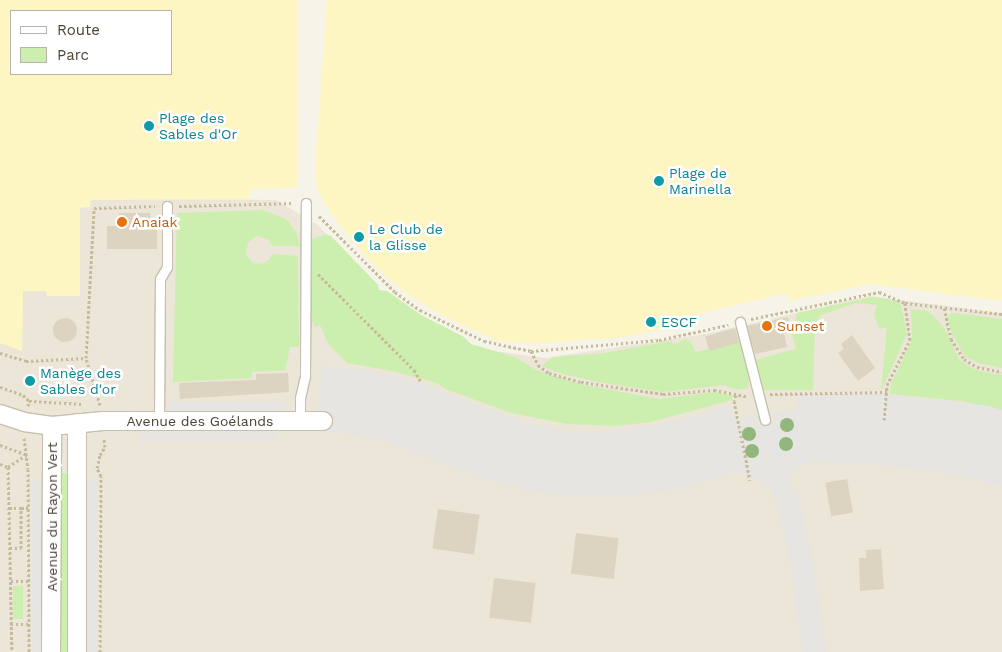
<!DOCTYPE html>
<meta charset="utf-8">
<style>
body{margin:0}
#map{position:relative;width:1002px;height:652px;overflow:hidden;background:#f6f3e9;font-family:"Work Sans",sans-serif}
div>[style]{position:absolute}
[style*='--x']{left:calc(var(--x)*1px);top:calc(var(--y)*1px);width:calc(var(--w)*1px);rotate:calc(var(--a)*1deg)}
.residential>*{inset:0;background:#ebe6d7}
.green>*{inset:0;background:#cceeae;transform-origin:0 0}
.sand>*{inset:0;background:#fdf5c2}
.parking>*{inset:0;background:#e7e5e1;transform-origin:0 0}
.building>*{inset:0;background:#dcd3c0;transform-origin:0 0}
.round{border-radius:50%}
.path>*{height:3px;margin-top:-1.5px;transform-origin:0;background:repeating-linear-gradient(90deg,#c6ba9a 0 2.5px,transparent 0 5px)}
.roads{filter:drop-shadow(1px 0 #c6bfad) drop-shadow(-1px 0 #c6bfad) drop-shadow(0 1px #c6bfad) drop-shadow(0 -1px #c6bfad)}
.service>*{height:9px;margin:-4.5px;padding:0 4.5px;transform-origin:4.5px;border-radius:4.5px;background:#fff}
.minor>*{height:18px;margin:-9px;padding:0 9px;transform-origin:9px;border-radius:9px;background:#fff}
.trees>*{width:14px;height:14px;margin:-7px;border-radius:50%;background:#92b67c}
.dots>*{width:14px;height:14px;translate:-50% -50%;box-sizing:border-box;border:2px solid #fff;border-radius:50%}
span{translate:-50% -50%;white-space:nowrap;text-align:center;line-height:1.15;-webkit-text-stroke:5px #fff;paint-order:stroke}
.culture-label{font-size:14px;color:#0d838f}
.left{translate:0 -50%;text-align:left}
.food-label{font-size:14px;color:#c56008}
.street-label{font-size:14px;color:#4b4436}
.legend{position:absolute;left:10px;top:10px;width:162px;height:65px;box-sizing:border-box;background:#fff;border:1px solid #b7b4af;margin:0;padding:6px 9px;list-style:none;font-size:15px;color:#4b4436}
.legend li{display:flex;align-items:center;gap:10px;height:25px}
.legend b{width:25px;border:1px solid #b7b4af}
</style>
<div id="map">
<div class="residential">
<div style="clip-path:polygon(144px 199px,276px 200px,318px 225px,387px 300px,478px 349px,545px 358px,705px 334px,870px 296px,1002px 313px,1002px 652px,0 652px,0 343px,22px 350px,23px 291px,47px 291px,47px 295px,80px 296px,80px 207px,90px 200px)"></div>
</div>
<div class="green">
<div style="clip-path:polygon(263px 210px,286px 219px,296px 232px,300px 246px,273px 246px,268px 239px,257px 236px,248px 242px,246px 255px,253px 263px,261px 264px,269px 260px,273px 254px,298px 256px,299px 347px,290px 347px,285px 370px,252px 372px,252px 378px,173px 382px,177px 213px)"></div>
<div style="clip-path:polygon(325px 234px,331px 236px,378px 285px,379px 290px,387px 291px,421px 315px,464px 337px,471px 344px,515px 357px,536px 370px,580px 384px,658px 399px,715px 392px,728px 394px,733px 396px,732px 400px,650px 422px,616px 426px,568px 424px,511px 413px,446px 389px,437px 383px,392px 371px,347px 363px,329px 345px,320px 325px,315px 327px,311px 319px,309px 241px)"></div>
<div style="clip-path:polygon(873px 297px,897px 301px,901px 305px,907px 334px,881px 391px,887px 327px,880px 329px,874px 315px,877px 305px,855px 303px,821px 315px,818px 320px,815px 330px,813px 390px,763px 390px,754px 360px,796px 349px,792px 334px,794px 334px,797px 313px)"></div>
<div style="clip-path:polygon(911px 309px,927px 311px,934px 316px,945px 329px,959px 359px,968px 366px,979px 371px,1002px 375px,1002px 410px,961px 401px,890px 394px,891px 384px,912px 340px)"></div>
<div style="clip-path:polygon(953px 313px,1002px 319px,1002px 368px,979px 363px,965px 356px,953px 336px,948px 321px,948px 316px)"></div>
<div style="clip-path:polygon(685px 339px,691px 342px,696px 352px,740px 342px,749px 375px,748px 388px,736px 390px,724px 385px,663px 392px,598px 382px,562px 374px,542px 366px,553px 357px,604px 353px,671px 341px,674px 345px)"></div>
<div style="left:61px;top:473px;width:7px;height:179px"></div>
<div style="left:13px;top:586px;width:10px;height:33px"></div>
</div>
<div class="sand">
<div style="clip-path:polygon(evenodd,0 0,297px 0,297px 188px,249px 189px,249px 199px,91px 200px,90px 207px,80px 208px,80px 296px,47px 296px,46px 291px,23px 291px,22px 351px,0 343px,0 0,171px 11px,171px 74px,11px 74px,11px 11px,171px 11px)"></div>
<div style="clip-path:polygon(327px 0,1002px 0,1002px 301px,869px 284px,789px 301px,787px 293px,692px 315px,694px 324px,616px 338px,539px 343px,498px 341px,447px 318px,410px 296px,387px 278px,360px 251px,336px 220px,318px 192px,315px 170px)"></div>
</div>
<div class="parking">
<div style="clip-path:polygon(322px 366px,369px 371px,413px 381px,524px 423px,562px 430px,598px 432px,650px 426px,702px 415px,731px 405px,735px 419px,797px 409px,797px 396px,890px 394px,989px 406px,1002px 410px,1002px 486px,952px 474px,879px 465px,811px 461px,796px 469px,790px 478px,790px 490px,797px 491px,810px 544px,827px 652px,803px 652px,789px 556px,779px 513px,770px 489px,760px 481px,741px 473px,732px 473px,673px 490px,615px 497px,560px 495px,524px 490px,485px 479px,381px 440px,316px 429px)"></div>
<div style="left:167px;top:402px;width:119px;height:13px"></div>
<div style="left:142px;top:428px;width:135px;height:13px"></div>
<div style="left:84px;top:479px;width:14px;height:173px"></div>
<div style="left:32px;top:480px;width:13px;height:172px"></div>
</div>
<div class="building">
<div style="clip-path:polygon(119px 213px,150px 213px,150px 227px,157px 226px,157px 249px,107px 249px,107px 226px,119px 226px)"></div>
<div style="clip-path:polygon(788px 317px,791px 331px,784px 333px,787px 347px,755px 354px,747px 326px)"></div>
<div class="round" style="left:53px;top:318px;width:24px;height:24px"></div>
<div style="left:735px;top:328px;width:15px;height:31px;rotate:74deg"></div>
<div style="clip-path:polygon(852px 335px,875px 368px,858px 381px,838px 353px,844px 349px,841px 344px)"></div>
<div style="clip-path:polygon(288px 373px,289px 392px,180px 399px,179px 383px,256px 380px,256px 374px)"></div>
<div style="left:847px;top:479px;width:34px;height:22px;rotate:80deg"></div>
<div style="left:438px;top:509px;width:42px;height:40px;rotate:8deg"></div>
<div style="left:576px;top:533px;width:43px;height:41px;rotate:7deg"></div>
<div style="clip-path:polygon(881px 549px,884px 589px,860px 591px,859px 558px,866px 558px,866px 550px)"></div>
<div style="left:494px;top:578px;width:42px;height:40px;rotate:7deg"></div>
</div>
<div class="path">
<div style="--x:179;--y:206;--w:114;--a:-1.5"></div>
<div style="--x:319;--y:216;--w:107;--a:45"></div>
<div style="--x:395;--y:292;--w:31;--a:36"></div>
<div style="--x:420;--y:310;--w:71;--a:25.8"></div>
<div style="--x:484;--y:341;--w:48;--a:12"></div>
<div style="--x:531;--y:351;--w:128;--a:-4.9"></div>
<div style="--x:659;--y:340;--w:71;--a:-12.3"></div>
<div style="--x:318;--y:274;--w:136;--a:45"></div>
<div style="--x:414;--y:370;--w:14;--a:60"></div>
<div style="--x:944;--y:308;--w:32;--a:77"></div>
<div style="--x:951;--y:339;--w:24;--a:57"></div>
<div style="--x:964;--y:359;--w:15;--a:32"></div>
<div style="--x:977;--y:367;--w:25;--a:11"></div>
<div style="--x:751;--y:319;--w:131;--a:-11.9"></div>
<div style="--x:879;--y:292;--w:28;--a:23"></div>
<div style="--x:905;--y:303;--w:98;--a:6.5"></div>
<div style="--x:531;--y:351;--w:16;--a:63"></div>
<div style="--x:538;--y:365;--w:14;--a:36"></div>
<div style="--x:549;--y:373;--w:33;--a:16"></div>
<div style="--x:581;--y:382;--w:83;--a:8.3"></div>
<div style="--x:663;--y:394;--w:51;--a:-4.5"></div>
<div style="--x:714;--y:390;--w:33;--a:11"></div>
<div style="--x:0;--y:353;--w:27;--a:17"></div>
<div style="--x:26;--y:361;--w:60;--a:-2.9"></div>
<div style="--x:0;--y:387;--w:24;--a:19"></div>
<div style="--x:23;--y:395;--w:8;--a:45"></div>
<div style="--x:770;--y:394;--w:117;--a:-1"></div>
<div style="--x:736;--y:395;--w:6;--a:108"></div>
<div style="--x:734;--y:401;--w:81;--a:78.6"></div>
<div style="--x:100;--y:405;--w:49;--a:-106.6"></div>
<div style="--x:86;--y:358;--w:150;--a:-86.9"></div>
<div style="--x:94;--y:208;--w:61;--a:-1.9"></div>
<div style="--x:28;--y:406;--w:5;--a:-79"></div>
<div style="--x:29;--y:401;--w:54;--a:3.2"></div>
<div style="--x:884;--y:420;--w:35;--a:-85"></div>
<div style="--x:887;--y:385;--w:51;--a:-62.9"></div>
<div style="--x:910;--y:340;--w:37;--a:-98"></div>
<div style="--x:24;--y:438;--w:31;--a:83"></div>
<div style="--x:28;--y:469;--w:183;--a:89.7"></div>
<div style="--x:0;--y:445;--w:29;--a:20"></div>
<div style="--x:0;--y:464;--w:9;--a:21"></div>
<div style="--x:8;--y:467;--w:185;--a:88.8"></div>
<div style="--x:8;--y:467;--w:22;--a:-34"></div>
<div style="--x:9;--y:508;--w:12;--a:0"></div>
<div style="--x:10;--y:548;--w:11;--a:0"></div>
<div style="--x:21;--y:548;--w:40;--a:-90"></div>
<div style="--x:21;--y:508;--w:7;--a:0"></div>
<div style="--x:11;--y:581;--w:17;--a:0"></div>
<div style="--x:11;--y:624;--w:17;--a:0"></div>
<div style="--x:100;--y:652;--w:176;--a:-89.7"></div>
<div style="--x:101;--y:476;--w:9;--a:-117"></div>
<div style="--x:97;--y:468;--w:13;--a:-77"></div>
<div style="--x:100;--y:455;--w:9;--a:-58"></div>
<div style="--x:105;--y:447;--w:9;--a:-96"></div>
</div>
<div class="roads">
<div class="service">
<div style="--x:740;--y:322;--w:101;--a:75.7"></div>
<div style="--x:159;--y:421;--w:142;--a:-89.6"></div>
<div style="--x:160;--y:279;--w:14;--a:-60"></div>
<div style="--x:167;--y:267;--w:61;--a:-90"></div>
<div style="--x:300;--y:422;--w:24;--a:-90"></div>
<div style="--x:300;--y:398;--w:23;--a:-77"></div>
<div style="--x:305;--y:376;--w:173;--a:-89.7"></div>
</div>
<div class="minor">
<div style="--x:0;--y:414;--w:25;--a:18"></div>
<div style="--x:24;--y:422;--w:28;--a:8"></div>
<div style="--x:52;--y:426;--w:51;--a:-5.6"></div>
<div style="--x:103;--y:421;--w:220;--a:0"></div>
<div style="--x:77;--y:423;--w:229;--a:90"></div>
<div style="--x:51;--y:652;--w:226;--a:-89.7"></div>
</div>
</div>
<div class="trees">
<div style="left:787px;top:425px"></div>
<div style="left:749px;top:434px"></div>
<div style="left:786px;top:444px"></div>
<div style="left:752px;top:451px"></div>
</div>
<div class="dots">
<div style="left:149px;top:126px;background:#0f9aa8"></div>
<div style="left:659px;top:181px;background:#0f9aa8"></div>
<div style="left:122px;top:222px;background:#e8710a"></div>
<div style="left:359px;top:237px;background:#0f9aa8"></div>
<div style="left:651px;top:322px;background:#0f9aa8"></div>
<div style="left:767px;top:326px;background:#e8710a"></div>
<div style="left:30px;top:381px;background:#0f9aa8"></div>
</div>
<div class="culture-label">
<span class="left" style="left:159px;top:126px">Plage des<br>Sables d'Or</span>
<span class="left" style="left:669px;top:181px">Plage de<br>Marinella</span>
<span class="left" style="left:369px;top:237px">Le Club de<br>la Glisse</span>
<span class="left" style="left:661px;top:322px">ESCF</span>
<span class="left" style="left:40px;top:381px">Manège des<br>Sables d'or</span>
</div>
<div class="food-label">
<span class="left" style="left:132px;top:222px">Anaiak</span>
<span class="left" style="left:777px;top:326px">Sunset</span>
</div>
<div class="street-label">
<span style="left:200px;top:421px">Avenue des Goélands</span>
<span style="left:52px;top:517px;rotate:-90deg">Avenue du Rayon Vert</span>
</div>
<ul class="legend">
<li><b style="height:6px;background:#fff"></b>Route</li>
<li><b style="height:14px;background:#cceeae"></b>Parc</li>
</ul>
</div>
